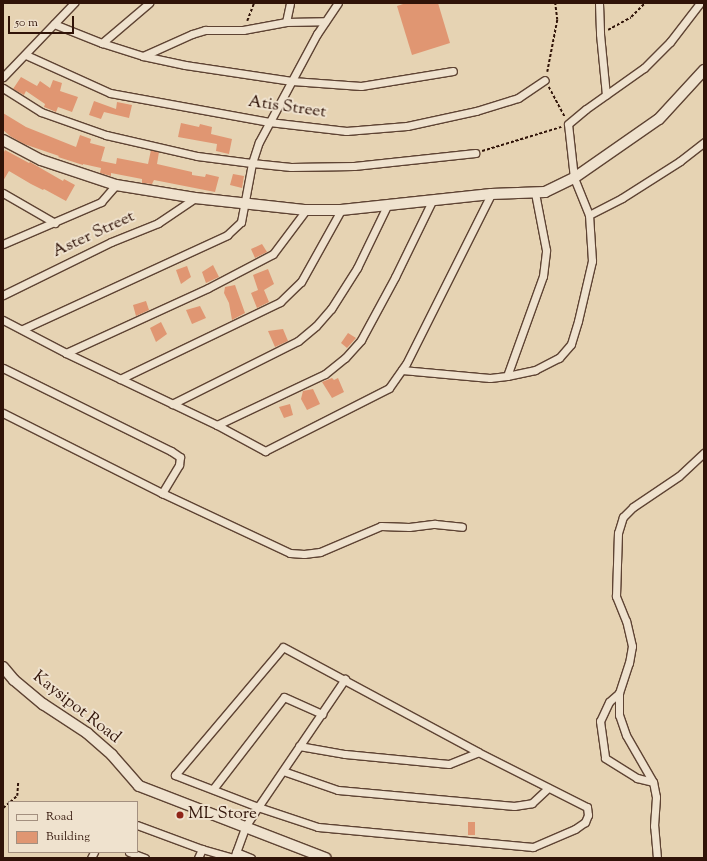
<!DOCTYPE html>
<style>
body{margin:0}
#map{position:relative;width:707px;height:861px;overflow:hidden;background:#e6d3b3;font-family:"Sorts Mill Goudy",serif}
div>[style]{position:absolute}
[style*='--x']{left:calc(var(--x)*1px);top:calc(var(--y)*1px);width:calc(var(--w)*1px);rotate:calc(var(--a)*1deg)}
.building>*{inset:0;background:#e09672;transform-origin:0 0}
.path>*{height:1.5px;margin-top:-0.75px;transform-origin:0;background:repeating-linear-gradient(90deg,#301308 0 3px,transparent 0 5px)}
.roads{filter:drop-shadow(1px 0 #5e4333) drop-shadow(-1px 0 #5e4333) drop-shadow(0 1px #5e4333) drop-shadow(0 -1px #5e4333)}
.street>*{height:7px;margin:-3.5px;padding:0 3.5px;transform-origin:3.5px;border-radius:3.5px;background:#efe2ce}
.secondary>*{height:10px;margin:-5px;padding:0 5px;transform-origin:5px;border-radius:5px;background:#efe2ce}
.dots>*{width:11px;height:11px;translate:-50% -50%;box-sizing:border-box;border:2px solid #efe2ce;border-radius:50%}
span{translate:-50% -50%;white-space:nowrap;text-align:center;line-height:1.15;-webkit-text-stroke:4px #efe2ce;paint-order:stroke}
.street-label{font-size:17px;color:#301308}
.poi-label{font-size:17px;color:#301308}
.left{translate:0 -50%;text-align:left}
.frame{position:absolute;inset:0;border:4px solid #301308;pointer-events:none}
.legend{position:absolute;left:8px;top:801px;width:130px;height:52px;box-sizing:border-box;background:#efe2ce;border:1px solid #a38f7f;margin:0;padding:5px 7px;list-style:none;font-size:12px;color:#301308}
.legend li{display:flex;align-items:center;gap:8px;height:20px}
.legend b{width:20px;border:1px solid #a38f7f}
.scale{position:absolute;left:8px;top:16px;width:66px;height:18px;box-sizing:border-box;border:2px solid #301308;border-top:0;padding-left:5px;font-size:12px;line-height:14px;white-space:nowrap;color:#301308;-webkit-text-stroke:3px #efe2ce;paint-order:stroke}
</style>
<div id="map">
<div class="building">
<div style="clip-path:polygon(406px 3px,438px 3px,450px 43px,412px 55px,397px 6px)"></div>
<div style="clip-path:polygon(21px 77px,37px 86px,40px 81px,50px 88px,53px 80px,62px 83px,60px 91px,78px 97px,72px 112px,58px 107px,56px 112px,49px 109px,44px 107px,45px 104px,26px 91px,24px 95px,13px 89px)"></div>
<div style="clip-path:polygon(94px 101px,116px 109px,117px 102px,132px 105px,129px 118px,104px 112px,101px 119px,89px 115px)"></div>
<div style="clip-path:polygon(3px 113px,26px 127px,76px 147px,80px 135px,91px 139px,90px 143px,105px 147px,101px 161px,116px 164px,117px 158px,148px 164px,151px 150px,159px 152px,157px 164px,192px 172px,192px 175px,205px 177px,206px 174px,219px 177px,215px 192px,154px 180px,152px 184px,142px 183px,142px 179px,111px 173px,111px 176px,100px 173px,101px 168px,83px 164px,83px 165px,58px 157px,59px 156px,24px 144px,10px 136px,3px 130px)"></div>
<div style="clip-path:polygon(181px 123px,199px 127px,200px 124px,212px 127px,211px 134px,232px 139px,229px 154px,216px 151px,217px 144px,178px 137px)"></div>
<div style="clip-path:polygon(5px 150px,29px 163px,30px 162px,63px 181px,64px 179px,75px 185px,66px 201px,44px 189px,43px 190px,31px 184px,9px 171px,3px 181px,3px 154px)"></div>
<div style="clip-path:polygon(233px 174px,244px 176px,242px 188px,230px 185px)"></div>
<div style="clip-path:polygon(262px 244px,267px 252px,255px 258px,251px 249px)"></div>
<div style="clip-path:polygon(213px 265px,219px 277px,206px 283px,202px 272px)"></div>
<div style="clip-path:polygon(187px 266px,191px 277px,181px 284px,176px 270px)"></div>
<div style="clip-path:polygon(268px 269px,274px 284px,264px 290px,269px 302px,257px 308px,251px 293px,258px 290px,253px 275px)"></div>
<div style="clip-path:polygon(235px 285px,245px 313px,232px 320px,229px 303px,224px 293px,225px 287px)"></div>
<div style="clip-path:polygon(146px 301px,149px 310px,136px 316px,133px 305px)"></div>
<div style="clip-path:polygon(200px 306px,206px 318px,192px 324px,186px 310px)"></div>
<div style="clip-path:polygon(161px 322px,167px 334px,156px 342px,150px 328px)"></div>
<div style="clip-path:polygon(283px 329px,288px 341px,275px 347px,268px 331px)"></div>
<div style="clip-path:polygon(348px 333px,356px 338px,347px 348px,341px 343px)"></div>
<div style="clip-path:polygon(332px 378px,334px 380px,338px 378px,344px 392px,332px 398px,322px 382px)"></div>
<div style="clip-path:polygon(313px 389px,320px 404px,307px 410px,301px 399px,303px 391px)"></div>
<div style="clip-path:polygon(290px 404px,293px 415px,284px 418px,279px 407px)"></div>
<div style="left:468px;top:822px;width:7px;height:13px"></div>
</div>
<div class="path">
<div style="--x:247;--y:21;--w:19;--a:-69"></div>
<div style="--x:608;--y:30;--w:26;--a:-29"></div>
<div style="--x:631;--y:17;--w:20;--a:-45"></div>
<div style="--x:547;--y:72;--w:53;--a:-79.1"></div>
<div style="--x:557;--y:20;--w:17;--a:-97"></div>
<div style="--x:549;--y:87;--w:34;--a:62"></div>
<div style="--x:482;--y:151;--w:83;--a:-16.9"></div>
<div style="--x:10;--y:802;--w:9;--a:-41"></div>
<div style="--x:17;--y:796;--w:13;--a:-86"></div>
<div style="--x:3;--y:808;--w:8;--a:-40"></div>
</div>
<div class="roads">
<div class="street">
<div style="--x:599;--y:3;--w:31;--a:88"></div>
<div style="--x:600;--y:34;--w:61;--a:84.4"></div>
<div style="--x:286;--y:22;--w:19;--a:-78"></div>
<div style="--x:54;--y:24;--w:52;--a:21.6"></div>
<div style="--x:102;--y:43;--w:43;--a:17.6"></div>
<div style="--x:143;--y:56;--w:43;--a:12.1"></div>
<div style="--x:185;--y:65;--w:108;--a:8.5"></div>
<div style="--x:292;--y:81;--w:69;--a:4.1"></div>
<div style="--x:361;--y:86;--w:93;--a:-9.3"></div>
<div style="--x:102;--y:43;--w:62;--a:-40.4"></div>
<div style="--x:26;--y:55;--w:92;--a:24.3"></div>
<div style="--x:110;--y:93;--w:162;--a:10.3"></div>
<div style="--x:269;--y:122;--w:78;--a:6.7"></div>
<div style="--x:346;--y:131;--w:61;--a:-4.7"></div>
<div style="--x:407;--y:126;--w:71;--a:-12.3"></div>
<div style="--x:476;--y:111;--w:44;--a:-17.2"></div>
<div style="--x:518;--y:98;--w:32;--a:-34"></div>
<div style="--x:143;--y:56;--w:54;--a:-24.2"></div>
<div style="--x:192;--y:34;--w:14;--a:-17"></div>
<div style="--x:205;--y:30;--w:38;--a:0"></div>
<div style="--x:243;--y:30;--w:44;--a:-10.5"></div>
<div style="--x:286;--y:22;--w:39;--a:-1"></div>
<div style="--x:3;--y:77;--w:103;--a:-46.2"></div>
<div style="--x:3;--y:88;--w:45;--a:32.3"></div>
<div style="--x:41;--y:112;--w:69;--a:19.5"></div>
<div style="--x:106;--y:135;--w:93;--a:13"></div>
<div style="--x:197;--y:156;--w:55;--a:7.3"></div>
<div style="--x:252;--y:163;--w:39;--a:6"></div>
<div style="--x:291;--y:167;--w:63;--a:-0.9"></div>
<div style="--x:354;--y:166;--w:122;--a:-6.1"></div>
<div style="--x:3;--y:193;--w:60;--a:30"></div>
<div style="--x:589;--y:215;--w:37;--a:-27"></div>
<div style="--x:622;--y:198;--w:69;--a:-32.5"></div>
<div style="--x:680;--y:161;--w:31;--a:-38"></div>
<div style="--x:3;--y:244;--w:107;--a:-23.2"></div>
<div style="--x:101;--y:202;--w:23;--a:-49"></div>
<div style="--x:3;--y:295;--w:120;--a:-26.1"></div>
<div style="--x:111;--y:242;--w:51;--a:-22"></div>
<div style="--x:158;--y:223;--w:45;--a:-34"></div>
<div style="--x:3;--y:320;--w:71;--a:27.6"></div>
<div style="--x:66;--y:353;--w:167;--a:25.5"></div>
<div style="--x:217;--y:425;--w:55;--a:28.4"></div>
<div style="--x:265;--y:451;--w:139;--a:-26.9"></div>
<div style="--x:389;--y:388;--w:29;--a:-55"></div>
<div style="--x:406;--y:364;--w:190;--a:-63.4"></div>
<div style="--x:23;--y:329;--w:225;--a:-24.7"></div>
<div style="--x:227;--y:235;--w:19;--a:-43"></div>
<div style="--x:241;--y:222;--w:60;--a:-79.4"></div>
<div style="--x:252;--y:163;--w:22;--a:-72"></div>
<div style="--x:259;--y:142;--w:123;--a:-61.8"></div>
<div style="--x:317;--y:34;--w:37;--a:-56"></div>
<div style="--x:66;--y:353;--w:156;--a:-24.6"></div>
<div style="--x:208;--y:288;--w:73;--a:-27.6"></div>
<div style="--x:273;--y:254;--w:55;--a:-53.1"></div>
<div style="--x:3;--y:368;--w:187;--a:26.3"></div>
<div style="--x:171;--y:451;--w:11;--a:34"></div>
<div style="--x:180;--y:457;--w:8;--a:97"></div>
<div style="--x:179;--y:465;--w:33;--a:121"></div>
<div style="--x:402;--y:370;--w:88;--a:5.2"></div>
<div style="--x:490;--y:378;--w:17;--a:-7"></div>
<div style="--x:507;--y:376;--w:29;--a:-12"></div>
<div style="--x:535;--y:370;--w:27;--a:-27"></div>
<div style="--x:559;--y:358;--w:18;--a:-49"></div>
<div style="--x:571;--y:344;--w:24;--a:-73"></div>
<div style="--x:578;--y:321;--w:62;--a:-76.9"></div>
<div style="--x:592;--y:261;--w:46;--a:-93.7"></div>
<div style="--x:589;--y:215;--w:40;--a:-112"></div>
<div style="--x:574;--y:178;--w:54;--a:-96.3"></div>
<div style="--x:568;--y:124;--w:23;--a:-40"></div>
<div style="--x:586;--y:109;--w:71;--a:-35.3"></div>
<div style="--x:644;--y:68;--w:37;--a:-45"></div>
<div style="--x:670;--y:42;--w:49;--a:-52.4"></div>
<div style="--x:507;--y:376;--w:106;--a:-70.2"></div>
<div style="--x:543;--y:276;--w:26;--a:-83"></div>
<div style="--x:546;--y:250;--w:58;--a:-100.9"></div>
<div style="--x:120;--y:379;--w:178;--a:-25.7"></div>
<div style="--x:280;--y:302;--w:29;--a:-44"></div>
<div style="--x:301;--y:282;--w:82;--a:-60.9"></div>
<div style="--x:172;--y:404;--w:141;--a:-26.6"></div>
<div style="--x:298;--y:341;--w:23;--a:-40"></div>
<div style="--x:316;--y:326;--w:23;--a:-49"></div>
<div style="--x:331;--y:309;--w:49;--a:-57.6"></div>
<div style="--x:357;--y:268;--w:71;--a:-64.2"></div>
<div style="--x:3;--y:413;--w:178;--a:26.7"></div>
<div style="--x:162;--y:493;--w:141;--a:25.1"></div>
<div style="--x:290;--y:553;--w:14;--a:4"></div>
<div style="--x:304;--y:554;--w:16;--a:-7"></div>
<div style="--x:320;--y:552;--w:66;--a:-23.1"></div>
<div style="--x:381;--y:526;--w:28;--a:2"></div>
<div style="--x:409;--y:527;--w:26;--a:-7"></div>
<div style="--x:435;--y:524;--w:27;--a:6"></div>
<div style="--x:217;--y:425;--w:119;--a:-25.3"></div>
<div style="--x:325;--y:374;--w:26;--a:-39"></div>
<div style="--x:345;--y:358;--w:24;--a:-48"></div>
<div style="--x:361;--y:340;--w:72;--a:-61.6"></div>
<div style="--x:395;--y:277;--w:87;--a:-64"></div>
<div style="--x:283;--y:647;--w:221;--a:28.3"></div>
<div style="--x:478;--y:752;--w:122;--a:26.8"></div>
<div style="--x:587;--y:807;--w:8;--a:83"></div>
<div style="--x:588;--y:815;--w:8;--a:113"></div>
<div style="--x:585;--y:822;--w:12;--a:145"></div>
<div style="--x:575;--y:829;--w:46;--a:156.8"></div>
<div style="--x:533;--y:847;--w:216;--a:-174.7"></div>
<div style="--x:318;--y:827;--w:63;--a:-161.6"></div>
<div style="--x:258;--y:807;--w:89;--a:-158.9"></div>
<div style="--x:175;--y:775;--w:167;--a:-49.8"></div>
<div style="--x:619;--y:693;--w:13;--a:138"></div>
<div style="--x:609;--y:702;--w:21;--a:115"></div>
<div style="--x:600;--y:721;--w:37;--a:82"></div>
<div style="--x:605;--y:758;--w:38;--a:32"></div>
<div style="--x:637;--y:778;--w:16;--a:14"></div>
<div style="--x:299;--y:746;--w:47;--a:9.9"></div>
<div style="--x:345;--y:754;--w:104;--a:5.5"></div>
<div style="--x:449;--y:764;--w:31;--a:-22"></div>
<div style="--x:283;--y:771;--w:58;--a:19.1"></div>
<div style="--x:338;--y:790;--w:177;--a:5.2"></div>
<div style="--x:514;--y:806;--w:18;--a:-9"></div>
<div style="--x:532;--y:803;--w:22;--a:-43"></div>
<div style="--x:213;--y:789;--w:116;--a:-52.3"></div>
<div style="--x:284;--y:697;--w:42;--a:24.1"></div>
<div style="--x:137;--y:825;--w:69;--a:20.3"></div>
<div style="--x:202;--y:849;--w:32;--a:16"></div>
<div style="--x:129;--y:852;--w:17;--a:21"></div>
<div style="--x:236;--y:852;--w:16;--a:22"></div>
<div style="--x:91;--y:858;--w:7;--a:-63"></div>
<div style="--x:198;--y:858;--w:10;--a:-66"></div>
<div style="--x:234;--y:858;--w:33;--a:-70"></div>
<div style="--x:245;--y:827;--w:24;--a:-57"></div>
<div style="--x:258;--y:807;--w:155;--a:-55.8"></div>
<div style="--x:657;--y:858;--w:32;--a:-95"></div>
<div style="--x:654;--y:826;--w:29;--a:-86"></div>
<div style="--x:656;--y:797;--w:15;--a:-101"></div>
<div style="--x:653;--y:782;--w:54;--a:-119.9"></div>
<div style="--x:626;--y:735;--w:21;--a:-109"></div>
<div style="--x:619;--y:715;--w:22;--a:-90"></div>
<div style="--x:619;--y:693;--w:32;--a:-72"></div>
<div style="--x:629;--y:663;--w:17;--a:-80"></div>
<div style="--x:632;--y:646;--w:26;--a:-103"></div>
<div style="--x:626;--y:621;--w:27;--a:-112"></div>
<div style="--x:616;--y:596;--w:63;--a:-88.2"></div>
<div style="--x:618;--y:533;--w:17;--a:-73"></div>
<div style="--x:623;--y:517;--w:14;--a:-45"></div>
<div style="--x:633;--y:507;--w:55;--a:-34"></div>
<div style="--x:679;--y:476;--w:34;--a:-43"></div>
</div>
<div class="secondary">
<div style="--x:3;--y:140;--w:43;--a:27.8"></div>
<div style="--x:41;--y:160;--w:79;--a:18.4"></div>
<div style="--x:116;--y:185;--w:80;--a:9.3"></div>
<div style="--x:195;--y:198;--w:112;--a:6.2"></div>
<div style="--x:306;--y:210;--w:35;--a:0"></div>
<div style="--x:341;--y:210;--w:151;--a:-6.1"></div>
<div style="--x:491;--y:194;--w:54;--a:-2.1"></div>
<div style="--x:545;--y:192;--w:32;--a:-26"></div>
<div style="--x:574;--y:178;--w:103;--a:-34.8"></div>
<div style="--x:659;--y:119;--w:67;--a:-47.4"></div>
<div style="--x:3;--y:667;--w:17;--a:50"></div>
<div style="--x:14;--y:680;--w:38;--a:40"></div>
<div style="--x:43;--y:704;--w:53;--a:33.4"></div>
<div style="--x:87;--y:733;--w:33;--a:41"></div>
<div style="--x:112;--y:755;--w:41;--a:48.9"></div>
<div style="--x:139;--y:786;--w:200;--a:21.1"></div>
</div>
</div>
<div class="dots">
<div style="left:180px;top:815px;background:#8f2418"></div>
</div>
<div class="street-label">
<span style="left:287px;top:108px;rotate:8deg">Atis Street</span>
<span style="left:94px;top:235px;rotate:-25deg">Aster Street</span>
<span style="left:76px;top:708px;rotate:38deg">Kaysipot Road</span>
</div>
<div class="poi-label">
<span class="left" style="left:188px;top:815px">ML Store</span>
</div>
<div class="frame"></div>
<ul class="legend">
<li><b style="height:5px;background:#efe2ce"></b>Road</li>
<li><b style="height:11px;background:#e09672"></b>Building</li>
</ul>
<div class="scale">50 m</div>
</div>
